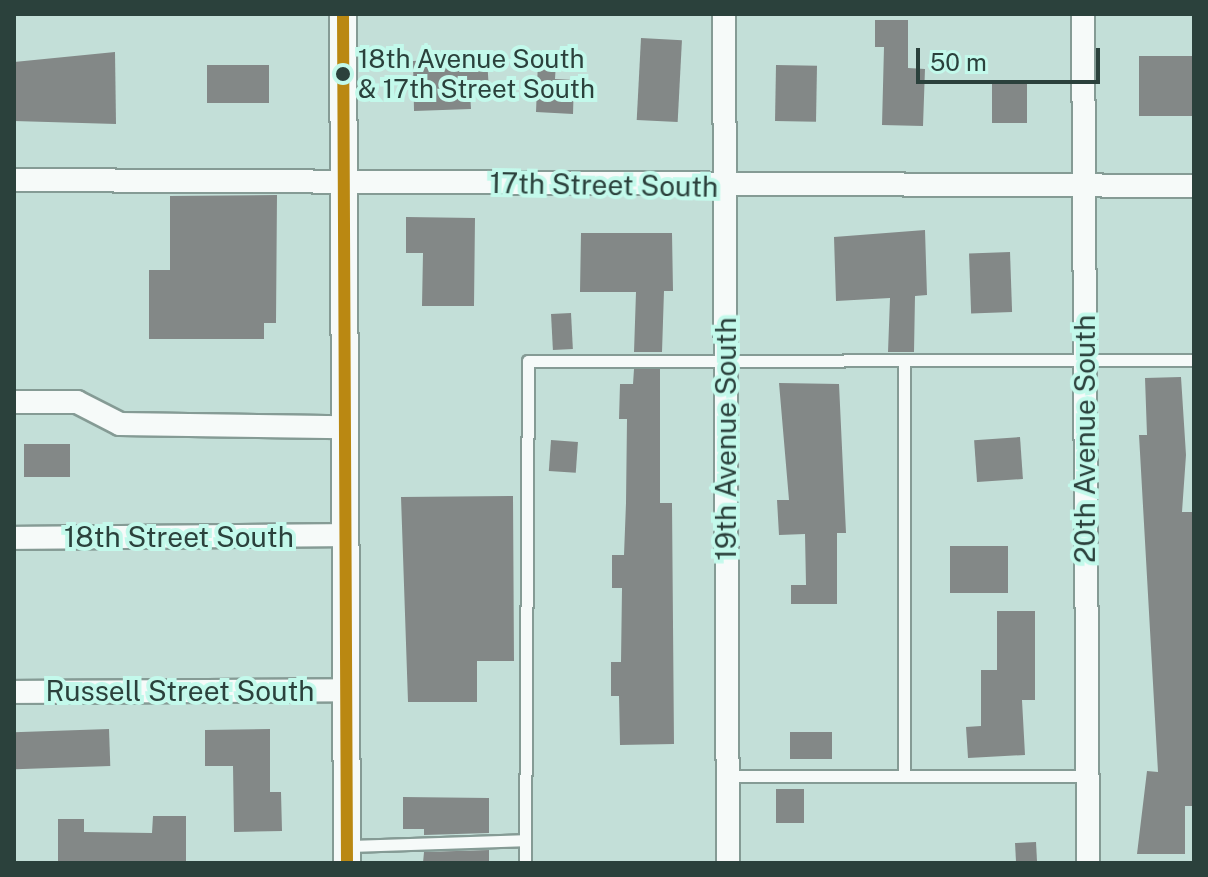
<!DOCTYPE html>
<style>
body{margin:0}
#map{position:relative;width:1208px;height:877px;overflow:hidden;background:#c3dfd8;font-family:"Public Sans",sans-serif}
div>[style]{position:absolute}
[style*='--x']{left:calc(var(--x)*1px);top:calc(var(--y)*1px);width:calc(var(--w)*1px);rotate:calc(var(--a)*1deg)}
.building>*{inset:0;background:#838887;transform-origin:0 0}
.roads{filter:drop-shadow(2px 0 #859b95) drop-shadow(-2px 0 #859b95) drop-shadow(0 2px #859b95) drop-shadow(0 -2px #859b95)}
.service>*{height:11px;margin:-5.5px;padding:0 5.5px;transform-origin:5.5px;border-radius:5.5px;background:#f6faf9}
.minor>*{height:22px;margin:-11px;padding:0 11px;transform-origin:11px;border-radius:11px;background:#f6faf9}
.tertiary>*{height:26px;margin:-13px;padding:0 13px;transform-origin:13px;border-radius:13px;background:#f6faf9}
.bus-1>*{height:12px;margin:-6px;padding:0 6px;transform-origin:6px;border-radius:6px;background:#ba8812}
.dots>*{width:22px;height:22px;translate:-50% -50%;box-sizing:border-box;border:4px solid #c3f9eb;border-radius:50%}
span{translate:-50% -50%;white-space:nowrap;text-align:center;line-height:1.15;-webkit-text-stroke:8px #c3f9eb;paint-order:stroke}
.bus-label{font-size:26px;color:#2b413c}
.left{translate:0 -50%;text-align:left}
.street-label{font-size:28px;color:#2b413c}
.frame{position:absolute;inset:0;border:16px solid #2b413c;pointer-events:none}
.scale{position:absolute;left:916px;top:48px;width:184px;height:36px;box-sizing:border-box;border:4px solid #2b413c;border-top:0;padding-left:10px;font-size:24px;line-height:28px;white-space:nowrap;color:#2b413c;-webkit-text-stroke:6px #c3f9eb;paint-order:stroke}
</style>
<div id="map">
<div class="building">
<div style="clip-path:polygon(875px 20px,908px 20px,908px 68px,925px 69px,923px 126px,882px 125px,884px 47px,875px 47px)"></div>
<div style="left:641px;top:38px;width:41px;height:82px;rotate:3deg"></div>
<div style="clip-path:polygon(115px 52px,116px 124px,14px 121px,14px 62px)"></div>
<div style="left:1194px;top:56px;width:60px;height:55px;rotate:90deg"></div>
<div style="clip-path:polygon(487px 58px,489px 91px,470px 92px,471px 109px,414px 111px,413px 61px)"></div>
<div style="clip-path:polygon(538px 61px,556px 62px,555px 79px,574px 80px,573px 114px,536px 112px)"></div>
<div style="left:207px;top:65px;width:62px;height:38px"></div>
<div style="left:776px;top:65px;width:41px;height:56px;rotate:1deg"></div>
<div style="left:992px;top:82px;width:35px;height:41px"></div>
<div style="clip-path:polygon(277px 195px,276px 323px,264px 323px,264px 339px,149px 339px,149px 270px,170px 270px,170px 196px)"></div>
<div style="clip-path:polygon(406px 217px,475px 218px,474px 306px,422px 306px,423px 253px,406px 253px)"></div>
<div style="clip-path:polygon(925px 230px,927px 295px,915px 296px,914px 352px,888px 352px,890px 298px,836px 301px,834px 237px)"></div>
<div style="clip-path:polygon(581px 233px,672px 233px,673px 291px,664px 291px,662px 352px,634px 352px,636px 292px,580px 292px)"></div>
<div style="left:1010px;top:252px;width:60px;height:41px;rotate:88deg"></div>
<div style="left:571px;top:313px;width:36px;height:20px;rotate:87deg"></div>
<div style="clip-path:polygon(634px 369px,660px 369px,660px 503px,672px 503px,674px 744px,620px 745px,619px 696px,611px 696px,611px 662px,621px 662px,622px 588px,612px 588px,612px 555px,624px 555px,626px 503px,627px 419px,619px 419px,620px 384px,633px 384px)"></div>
<div style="clip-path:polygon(1181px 377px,1186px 455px,1182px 512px,1194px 512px,1194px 806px,1185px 806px,1185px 854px,1137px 854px,1147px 771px,1158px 772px,1139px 435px,1147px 435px,1145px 378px)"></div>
<div style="clip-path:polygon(779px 383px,839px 384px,846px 533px,837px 533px,837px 604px,791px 604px,791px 585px,806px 585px,805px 534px,779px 535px,777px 500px,789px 500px)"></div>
<div style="left:1020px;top:437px;width:42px;height:46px;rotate:86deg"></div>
<div style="left:551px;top:440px;width:27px;height:31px;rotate:4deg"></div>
<div style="left:24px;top:444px;width:46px;height:33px"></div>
<div style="clip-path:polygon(513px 496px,514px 661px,477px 661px,477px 702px,408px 702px,401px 497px)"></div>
<div style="left:950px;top:546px;width:58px;height:47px"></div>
<div style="clip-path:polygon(997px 611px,1035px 611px,1035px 700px,1022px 700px,1025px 755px,968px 758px,966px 727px,981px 726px,981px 670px,997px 670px)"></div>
<div style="left:109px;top:729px;width:37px;height:95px;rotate:88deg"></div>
<div style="clip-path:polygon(270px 729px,270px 792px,281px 792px,282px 831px,234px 832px,233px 766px,205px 766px,205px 730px)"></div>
<div style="left:790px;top:732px;width:42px;height:27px"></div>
<div style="left:776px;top:789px;width:28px;height:34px"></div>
<div style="clip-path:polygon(403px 797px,489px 798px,489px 833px,424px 835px,424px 829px,403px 829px)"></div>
<div style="clip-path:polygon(153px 816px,186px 816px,186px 861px,58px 863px,58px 819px,84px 819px,84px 832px,152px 833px)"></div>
<div style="left:1036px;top:842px;width:21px;height:21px;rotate:87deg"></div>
<div style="clip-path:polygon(489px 850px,489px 863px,423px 863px,424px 852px)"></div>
</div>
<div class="roads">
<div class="service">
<div style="--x:904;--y:360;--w:416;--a:90"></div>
<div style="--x:727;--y:776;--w:361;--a:0"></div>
<div style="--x:348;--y:846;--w:177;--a:-1.9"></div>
<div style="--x:525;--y:863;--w:502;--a:-89.66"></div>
<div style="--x:528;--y:361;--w:666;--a:-0.09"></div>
</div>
<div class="minor">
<div style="--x:724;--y:14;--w:849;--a:89.73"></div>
<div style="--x:1083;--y:14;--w:849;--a:89.66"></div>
<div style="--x:14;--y:180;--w:1180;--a:0.29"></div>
<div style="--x:14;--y:402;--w:63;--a:0"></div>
<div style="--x:77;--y:402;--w:48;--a:27.1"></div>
<div style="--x:120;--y:424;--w:224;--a:0.8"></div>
<div style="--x:14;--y:538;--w:331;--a:-0.5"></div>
<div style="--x:14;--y:692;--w:331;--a:-0.3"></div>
</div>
<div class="tertiary">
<div style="--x:343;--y:14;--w:849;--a:89.73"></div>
</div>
</div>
<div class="bus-1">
<div style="--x:343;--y:14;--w:849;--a:89.73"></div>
</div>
<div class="dots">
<div style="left:343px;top:74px;background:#2b413c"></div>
</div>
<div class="bus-label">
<span class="left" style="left:358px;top:74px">18th Avenue South<br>&amp; 17th Street South</span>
</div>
<div class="street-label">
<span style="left:604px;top:185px;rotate:1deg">17th Street South</span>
<span style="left:726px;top:439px;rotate:-90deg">19th Avenue South</span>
<span style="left:1085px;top:439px;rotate:-90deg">20th Avenue South</span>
<span style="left:179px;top:537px">18th Street South</span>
<span style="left:180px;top:691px">Russell Street South</span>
</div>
<div class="frame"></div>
<div class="scale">50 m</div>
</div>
